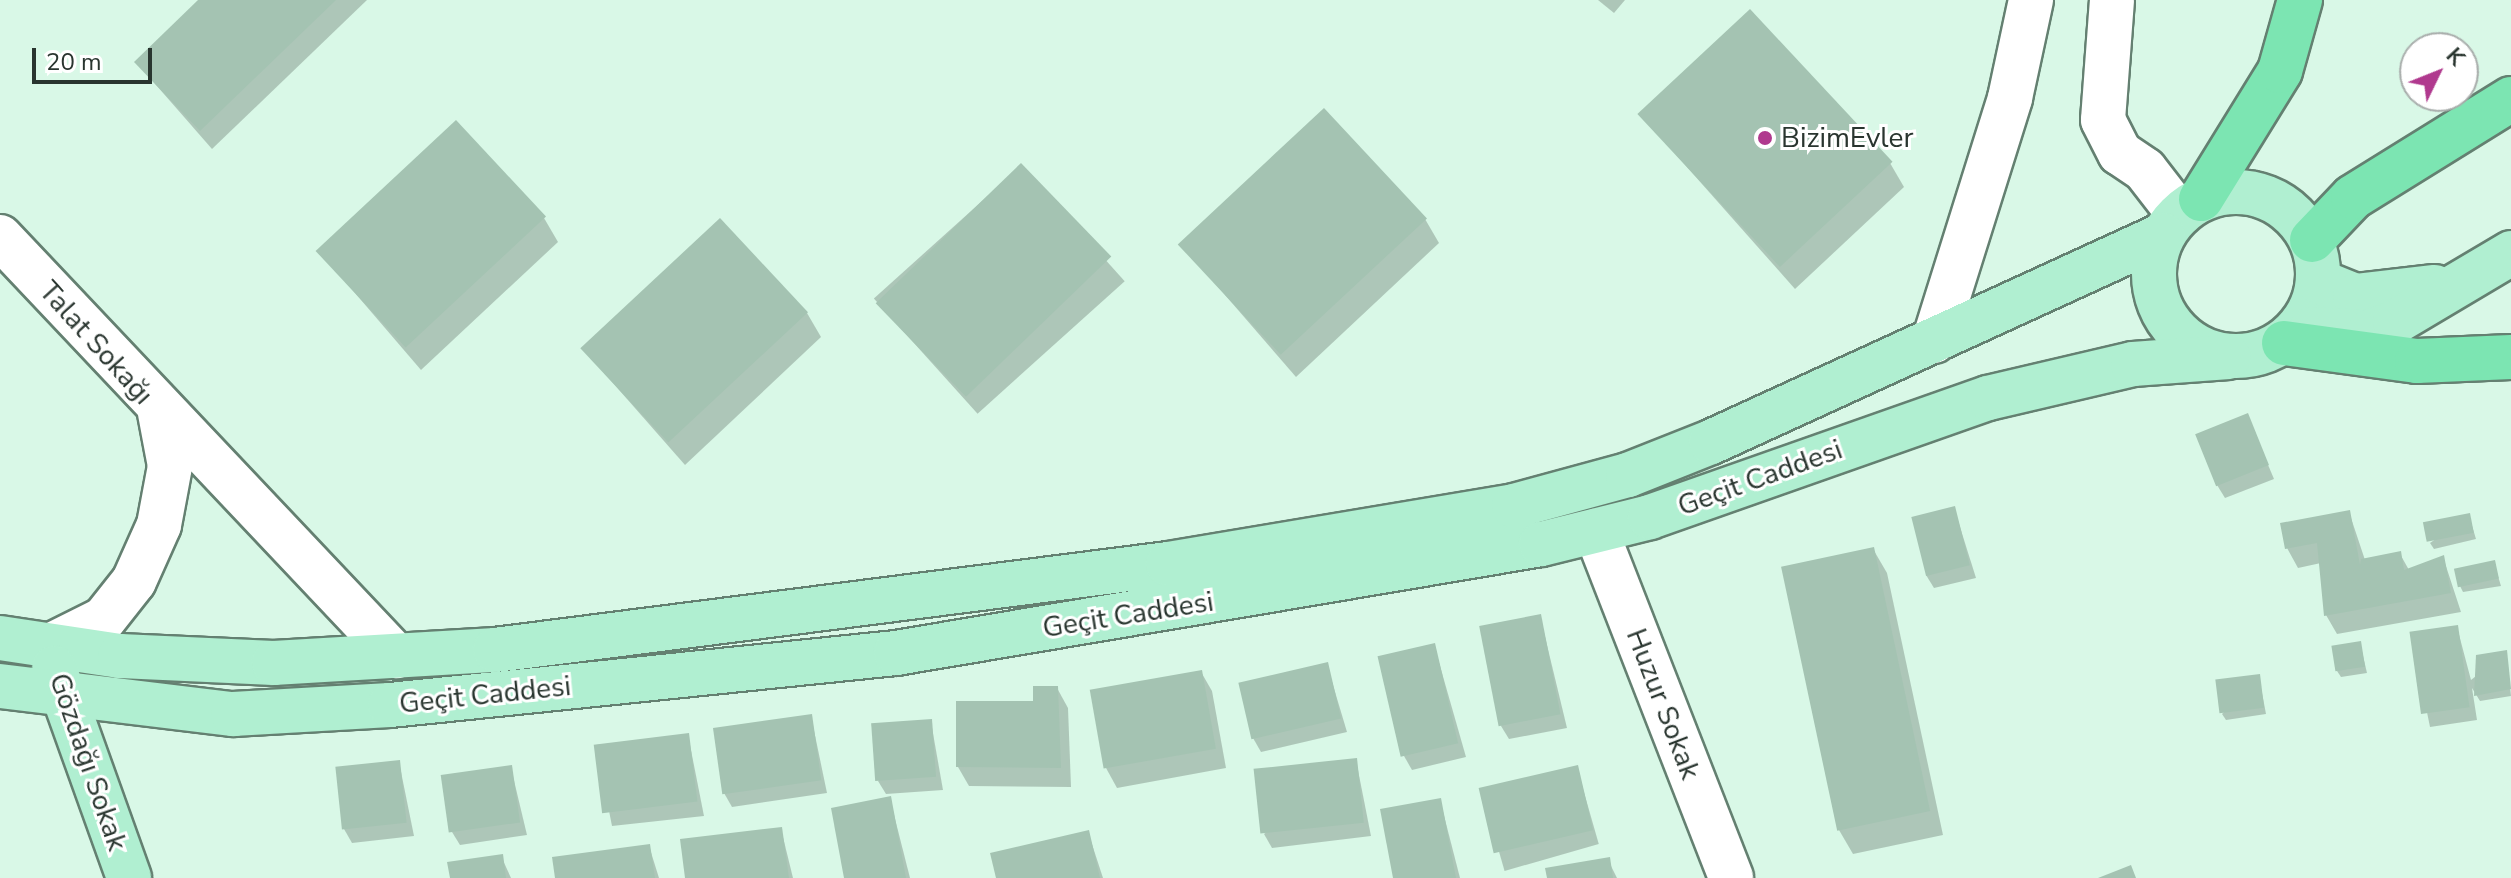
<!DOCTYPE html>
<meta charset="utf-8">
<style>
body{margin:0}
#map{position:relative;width:2511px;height:878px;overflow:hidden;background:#d9f8e7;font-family:"Nunito Sans",sans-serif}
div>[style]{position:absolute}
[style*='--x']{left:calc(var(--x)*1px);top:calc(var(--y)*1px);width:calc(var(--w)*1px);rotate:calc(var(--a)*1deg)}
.shadow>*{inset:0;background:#0003;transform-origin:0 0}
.building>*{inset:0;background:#a4c3b2;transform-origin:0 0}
.roads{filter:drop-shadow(2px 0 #648071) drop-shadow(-2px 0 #648071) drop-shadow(0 2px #648071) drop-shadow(0 -2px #648071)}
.minor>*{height:44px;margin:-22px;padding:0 22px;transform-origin:22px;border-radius:22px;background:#fff}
.major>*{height:44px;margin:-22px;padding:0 22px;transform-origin:22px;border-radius:22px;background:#b0efd1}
.major>.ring{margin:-22px;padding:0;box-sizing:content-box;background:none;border:44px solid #b0efd1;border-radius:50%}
.highway>*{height:44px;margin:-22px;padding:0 22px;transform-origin:22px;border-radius:22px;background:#7ce5b2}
.dots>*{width:22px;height:22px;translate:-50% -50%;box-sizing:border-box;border:4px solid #fff;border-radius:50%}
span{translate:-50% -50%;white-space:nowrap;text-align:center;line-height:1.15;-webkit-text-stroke:6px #fff;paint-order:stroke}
.poi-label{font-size:28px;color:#29352f}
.left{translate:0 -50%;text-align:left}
.street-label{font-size:28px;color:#29352f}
.north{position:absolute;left:2399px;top:32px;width:80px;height:80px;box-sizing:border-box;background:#fff;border:2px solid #a9aeac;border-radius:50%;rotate:47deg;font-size:22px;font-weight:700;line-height:32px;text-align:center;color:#29352f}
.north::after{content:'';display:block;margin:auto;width:28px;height:36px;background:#b0398e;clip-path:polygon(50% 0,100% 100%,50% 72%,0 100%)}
.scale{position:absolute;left:32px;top:48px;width:120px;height:36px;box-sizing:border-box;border:4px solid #29352f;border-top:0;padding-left:10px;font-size:24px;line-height:28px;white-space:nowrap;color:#29352f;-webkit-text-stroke:6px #fff;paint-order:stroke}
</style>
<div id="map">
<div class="shadow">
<div style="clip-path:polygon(201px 0,367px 0,212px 149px,136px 62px)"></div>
<div style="clip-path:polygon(1598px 0,1625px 0,1614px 13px)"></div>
<div style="clip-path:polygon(1640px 114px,1890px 163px,1904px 187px,1795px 289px)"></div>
<div style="left:1021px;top:166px;width:155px;height:198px;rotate:48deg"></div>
<div style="clip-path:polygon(544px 218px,558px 242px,421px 370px,319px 251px)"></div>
<div style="clip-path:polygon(1425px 219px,1439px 243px,1296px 377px,1181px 244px)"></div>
<div style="clip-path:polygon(807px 313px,821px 337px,685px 465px,584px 350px)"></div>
<div style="clip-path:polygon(2247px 415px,2274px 479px,2225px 498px,2217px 485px)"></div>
<div style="clip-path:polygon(1954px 508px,1976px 578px,1934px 588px,1926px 575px)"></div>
<div style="clip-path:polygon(2349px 512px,2365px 560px,2400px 554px,2409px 570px,2443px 557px,2461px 612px,2337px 634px,2326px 615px,2321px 563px,2298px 568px,2287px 548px)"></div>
<div style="clip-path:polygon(2469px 516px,2476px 539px,2434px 549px,2430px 543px)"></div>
<div style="clip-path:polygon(1873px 549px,1887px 573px,1943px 835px,1853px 854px,1839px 830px,1784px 567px)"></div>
<div style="clip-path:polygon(2494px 563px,2501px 586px,2463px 592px,2459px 584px)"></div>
<div style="clip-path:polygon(1540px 616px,1567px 728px,1509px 739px,1501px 726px)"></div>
<div style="clip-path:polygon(2457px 627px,2471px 680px,2506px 652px,2511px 696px,2480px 701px,2472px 688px,2477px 720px,2430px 727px,2411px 634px)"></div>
<div style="clip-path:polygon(2360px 643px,2367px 673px,2341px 677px,2337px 671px)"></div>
<div style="clip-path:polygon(1434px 645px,1466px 757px,1412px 770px,1404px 756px)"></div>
<div style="clip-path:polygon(1327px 665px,1347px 732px,1261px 752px,1253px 738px)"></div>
<div style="clip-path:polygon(1201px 672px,1212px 691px,1226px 768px,1117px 788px,1106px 768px)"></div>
<div style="clip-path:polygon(2259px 677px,2266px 714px,2226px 720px,2222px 714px)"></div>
<div style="clip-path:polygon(1057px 688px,1068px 708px,1071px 787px,969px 786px,958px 767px)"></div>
<div style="clip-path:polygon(811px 716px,827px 793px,732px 807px,724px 793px)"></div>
<div style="clip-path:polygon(931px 722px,943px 790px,886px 794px,878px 781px)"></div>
<div style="clip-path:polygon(688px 735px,704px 816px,612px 826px,596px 745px)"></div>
<div style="clip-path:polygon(1356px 760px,1371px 836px,1272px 848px,1264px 834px)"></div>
<div style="clip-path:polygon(399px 762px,414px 836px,352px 843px,344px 829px)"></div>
<div style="clip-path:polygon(511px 768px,527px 835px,460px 845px,452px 832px)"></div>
<div style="left:1577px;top:768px;width:79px;height:98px;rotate:74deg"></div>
<div style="clip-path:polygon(890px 799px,910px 878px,846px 878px)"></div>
<div style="clip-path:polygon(1440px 800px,1460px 878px,1395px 878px)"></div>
<div style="clip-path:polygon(781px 829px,793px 878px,687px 878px)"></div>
<div style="clip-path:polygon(1088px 832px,1103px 878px,998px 878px)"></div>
<div style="clip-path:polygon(649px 846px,659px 878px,557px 878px)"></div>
<div style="clip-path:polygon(501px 856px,511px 878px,452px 878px)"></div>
<div style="clip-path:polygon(1608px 860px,1617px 878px,1549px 878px)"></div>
</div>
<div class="building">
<div style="clip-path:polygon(198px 0,336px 0,200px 131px,134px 62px)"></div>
<div style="left:1750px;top:9px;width:209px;height:154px;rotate:47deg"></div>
<div style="left:1324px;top:108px;width:151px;height:200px;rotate:47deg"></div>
<div style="left:456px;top:120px;width:132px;height:192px;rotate:47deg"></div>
<div style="left:1021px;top:163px;width:130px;height:202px;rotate:46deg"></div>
<div style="left:720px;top:218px;width:129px;height:191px;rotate:47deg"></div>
<div style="left:2248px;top:413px;width:56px;height:57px;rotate:68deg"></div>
<div style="left:1955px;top:506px;width:61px;height:45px;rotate:76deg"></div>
<div style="clip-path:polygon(2350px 510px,2360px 565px,2361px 559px,2401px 551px,2404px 570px,2444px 555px,2451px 593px,2324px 616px,2317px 543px,2285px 549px,2280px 523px)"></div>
<div style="left:2470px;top:513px;width:20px;height:48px;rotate:79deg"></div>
<div style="left:1874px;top:547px;width:270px;height:95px;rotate:78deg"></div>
<div style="left:2495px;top:560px;width:19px;height:42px;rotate:78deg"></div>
<div style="left:1541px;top:614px;width:102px;height:63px;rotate:79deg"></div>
<div style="left:2458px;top:625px;width:83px;height:49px;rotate:82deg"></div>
<div style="left:2361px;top:641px;width:26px;height:30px;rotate:81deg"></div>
<div style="left:1435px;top:643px;width:103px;height:59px;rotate:77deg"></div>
<div style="clip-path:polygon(2507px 650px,2511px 689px,2474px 696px,2476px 655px)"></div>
<div style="left:1328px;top:662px;width:58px;height:92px;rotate:77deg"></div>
<div style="left:1202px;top:670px;width:80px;height:114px;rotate:80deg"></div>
<div style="left:2260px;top:674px;width:34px;height:45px;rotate:83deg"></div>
<div style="clip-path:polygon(1033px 686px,1058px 686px,1061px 768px,956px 767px,956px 701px,1033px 701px)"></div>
<div style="left:812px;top:714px;width:67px;height:100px;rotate:82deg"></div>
<div style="left:932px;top:719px;width:58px;height:61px;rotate:86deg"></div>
<div style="left:689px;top:733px;width:69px;height:96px;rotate:83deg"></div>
<div style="left:1357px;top:758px;width:65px;height:104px;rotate:84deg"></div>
<div style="left:400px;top:760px;width:63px;height:65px;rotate:84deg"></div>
<div style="left:512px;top:765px;width:58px;height:72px;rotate:82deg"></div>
<div style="left:1578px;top:765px;width:67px;height:102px;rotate:77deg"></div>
<div style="clip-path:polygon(891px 796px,906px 878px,844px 878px,831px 808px)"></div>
<div style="clip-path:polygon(1441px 798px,1456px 878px,1393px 878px,1380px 809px)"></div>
<div style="clip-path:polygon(782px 827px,789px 878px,685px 878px,680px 839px)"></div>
<div style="clip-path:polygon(1089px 830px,1100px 878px,996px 878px,990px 853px)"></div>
<div style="clip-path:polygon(650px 844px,655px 878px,555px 878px,552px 857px)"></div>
<div style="clip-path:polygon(503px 854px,506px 878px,450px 878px,447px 862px)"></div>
<div style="clip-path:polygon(1610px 857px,1613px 878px,1547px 878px,1545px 868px)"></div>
<div style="clip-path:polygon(2131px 865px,2136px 878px,2098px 878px)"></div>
</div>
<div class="roads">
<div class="minor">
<div style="--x:2112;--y:0;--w:120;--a:94.3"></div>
<div style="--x:2103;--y:120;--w:37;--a:63"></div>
<div style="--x:2120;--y:153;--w:30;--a:34"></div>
<div style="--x:2145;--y:170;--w:56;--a:52.3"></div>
<div style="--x:0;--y:237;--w:577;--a:46.62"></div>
<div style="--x:1934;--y:341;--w:255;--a:-72.6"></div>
<div style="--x:2010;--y:98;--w:100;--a:-77.9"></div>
<div style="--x:1596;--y:531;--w:372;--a:68.7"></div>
<div style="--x:50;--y:646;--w:60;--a:-26.6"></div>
<div style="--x:104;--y:619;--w:48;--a:-51.7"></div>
<div style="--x:134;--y:581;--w:61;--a:-65.9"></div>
<div style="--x:159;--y:525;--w:60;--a:-79.4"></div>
<div style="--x:170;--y:466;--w:54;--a:-100.7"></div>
</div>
<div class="major">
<div class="ring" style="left:2154px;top:192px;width:120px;height:120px"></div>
<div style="--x:2318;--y:281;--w:40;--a:22"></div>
<div style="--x:2355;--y:296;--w:80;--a:-6.5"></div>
<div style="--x:2311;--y:329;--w:58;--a:3"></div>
<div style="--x:2369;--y:332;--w:28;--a:-21"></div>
<div style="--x:2395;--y:322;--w:135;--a:-30.7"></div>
<div style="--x:0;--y:638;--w:121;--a:8.5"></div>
<div style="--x:120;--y:656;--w:154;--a:2.6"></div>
<div style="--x:274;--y:663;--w:221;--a:-3.4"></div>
<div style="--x:495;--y:650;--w:678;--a:-7.28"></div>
<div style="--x:1168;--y:564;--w:351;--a:-9.5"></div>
<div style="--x:1514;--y:506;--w:118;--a:-15.2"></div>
<div style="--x:1628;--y:475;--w:89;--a:-21.7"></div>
<div style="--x:1711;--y:442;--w:497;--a:-24.6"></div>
<div style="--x:54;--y:668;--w:223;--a:70.3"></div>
<div style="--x:0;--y:686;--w:235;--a:6.9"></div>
<div style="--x:233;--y:714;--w:157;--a:-3.3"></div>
<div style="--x:390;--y:705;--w:509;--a:-5.87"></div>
<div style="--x:896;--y:653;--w:654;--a:-9.59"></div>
<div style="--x:1541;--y:544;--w:112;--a:-13.9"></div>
<div style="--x:1650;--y:517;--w:358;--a:-19.4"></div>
<div style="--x:1988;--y:398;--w:149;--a:-13.2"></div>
<div style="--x:2133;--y:364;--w:96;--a:-4.2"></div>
</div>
<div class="highway">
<div style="--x:2201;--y:199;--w:150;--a:-58.3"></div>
<div style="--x:2280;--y:71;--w:74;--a:-74.3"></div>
<div style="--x:2312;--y:240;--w:59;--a:-46.4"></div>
<div style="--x:2353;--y:197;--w:186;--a:-31.8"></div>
<div style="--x:2284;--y:343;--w:134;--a:7.7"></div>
<div style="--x:2417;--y:361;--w:94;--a:-2.4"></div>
</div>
</div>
<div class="dots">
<div style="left:1765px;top:138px;background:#b0398e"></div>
</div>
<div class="poi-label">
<span class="left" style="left:1781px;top:138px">BizimEvler</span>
</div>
<div class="street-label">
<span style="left:96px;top:343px;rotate:48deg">Talat Sokağı</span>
<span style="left:1760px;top:478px;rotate:-20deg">Geçit Caddesi</span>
<span style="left:1128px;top:615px;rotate:-9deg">Geçit Caddesi</span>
<span style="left:485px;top:695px;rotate:-6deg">Geçit Caddesi</span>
<span style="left:1663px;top:704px;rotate:69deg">Huzur Sokak</span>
<span style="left:88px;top:762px;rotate:71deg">Gözdağı Sokak</span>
</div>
<div class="north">K</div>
<div class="scale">20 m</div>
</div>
